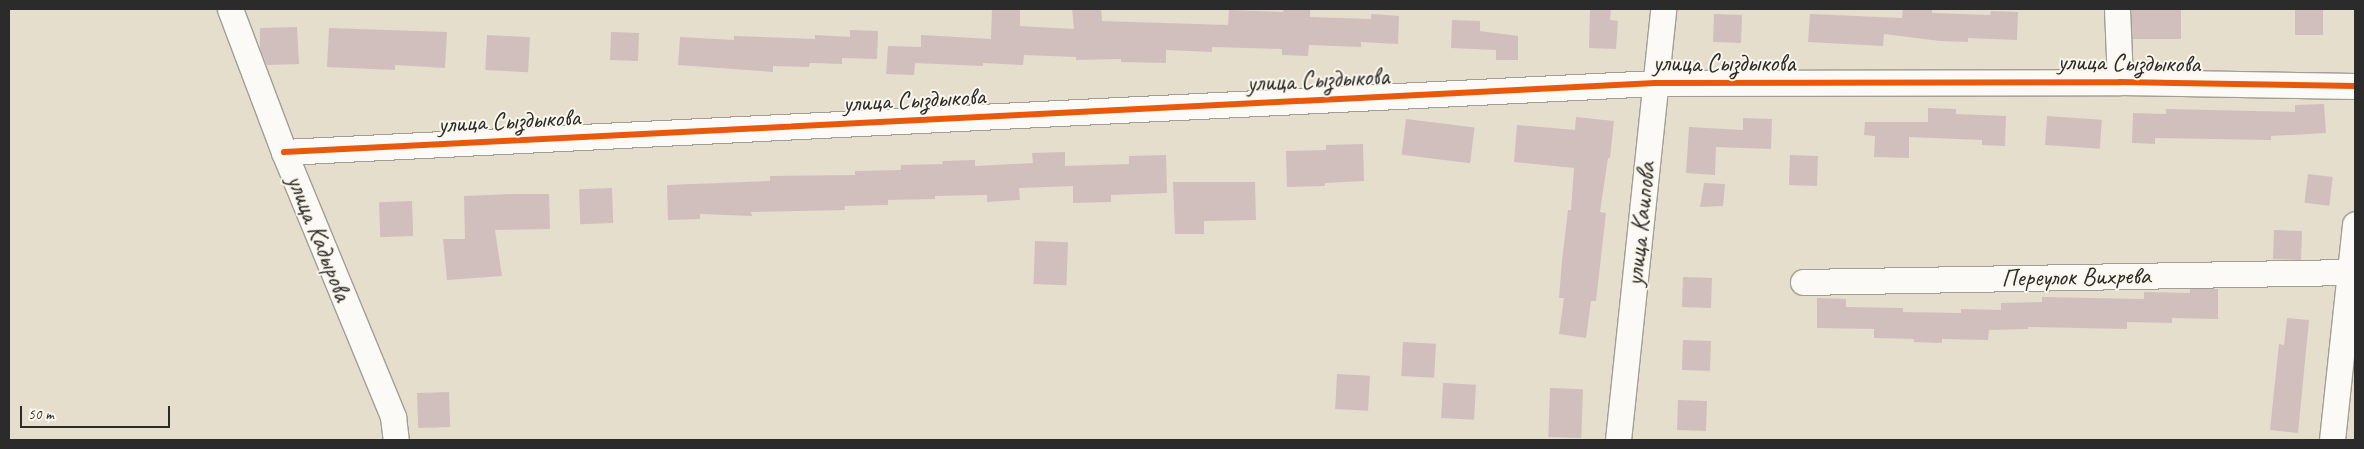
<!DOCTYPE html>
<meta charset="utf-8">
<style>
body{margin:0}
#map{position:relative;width:2364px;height:449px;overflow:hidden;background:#e6decc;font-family:Caveat,sans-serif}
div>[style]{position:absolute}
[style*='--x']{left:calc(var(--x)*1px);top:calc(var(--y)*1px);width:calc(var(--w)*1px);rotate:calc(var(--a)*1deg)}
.building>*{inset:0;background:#d1bfbe;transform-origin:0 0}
.roads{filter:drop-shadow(1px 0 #a29e93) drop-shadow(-1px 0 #a29e93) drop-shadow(0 1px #a29e93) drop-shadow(0 -1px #a29e93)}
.minor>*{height:25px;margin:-12.5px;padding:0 12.5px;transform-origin:12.5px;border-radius:12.5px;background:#fbfaf7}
.cycleway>*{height:6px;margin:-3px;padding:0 3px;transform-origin:3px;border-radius:3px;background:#e8590c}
span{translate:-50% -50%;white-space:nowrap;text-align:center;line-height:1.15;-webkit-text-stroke:4px #fbf7ec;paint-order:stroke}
.street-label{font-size:25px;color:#2b2b2b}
.frame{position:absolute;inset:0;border:10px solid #2b2b2b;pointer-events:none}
.scale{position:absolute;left:20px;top:406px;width:150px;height:22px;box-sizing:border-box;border:2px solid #2b2b2b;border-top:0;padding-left:6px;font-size:15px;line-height:18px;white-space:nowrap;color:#2b2b2b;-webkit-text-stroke:4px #fbf7ec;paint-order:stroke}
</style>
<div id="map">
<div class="building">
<div style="clip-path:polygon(992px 9px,1020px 9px,1020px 26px,1074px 29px,1072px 9px,1101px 9px,1102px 21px,1228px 25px,1229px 10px,1283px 12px,1284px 9px,1310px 9px,1310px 17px,1371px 19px,1371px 14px,1399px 16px,1398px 44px,1361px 42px,1361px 47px,1309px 45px,1308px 56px,1282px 55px,1282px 49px,1212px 47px,1212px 52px,1166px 50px,1166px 63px,1121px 62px,1121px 59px,1076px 60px,1076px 57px,1024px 55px,1023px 65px,983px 63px,983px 66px,915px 63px,914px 75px,886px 74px,888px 46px,921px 47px,921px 35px,991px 39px)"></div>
<div style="clip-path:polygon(1590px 9px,1611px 9px,1610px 20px,1618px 21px,1616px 49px,1589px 48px)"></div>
<div style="clip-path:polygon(1903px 9px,1932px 9px,1932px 13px,1990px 15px,1991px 11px,2018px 12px,2017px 40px,1968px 38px,1968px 42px,1940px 41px,1884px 34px,1883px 46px,1808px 42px,1810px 14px,1902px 18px)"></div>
<div style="left:2131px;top:9px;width:50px;height:30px"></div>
<div style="left:2295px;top:9px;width:28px;height:26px"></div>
<div style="left:1714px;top:14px;width:28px;height:28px;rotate:2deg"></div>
<div style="clip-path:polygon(1452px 20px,1480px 21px,1480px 31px,1518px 36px,1518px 60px,1496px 60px,1496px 50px,1451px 48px)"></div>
<div style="clip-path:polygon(297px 27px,299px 64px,267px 65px,260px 49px,260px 28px)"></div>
<div style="clip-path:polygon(329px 28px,447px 32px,445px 68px,395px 65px,395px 70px,327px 67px)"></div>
<div style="clip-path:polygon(850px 30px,878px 31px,877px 59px,842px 58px,842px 64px,810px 63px,809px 67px,773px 66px,773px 72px,678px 65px,680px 37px,734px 40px,734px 36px,815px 39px,815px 35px,850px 37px)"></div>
<div style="left:611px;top:32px;width:28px;height:28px;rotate:2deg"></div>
<div style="left:487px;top:35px;width:43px;height:35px;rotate:3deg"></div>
<div style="clip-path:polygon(2324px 104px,2326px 133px,2271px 136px,2271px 140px,2155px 138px,2155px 144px,2132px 143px,2133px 113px,2166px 114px,2166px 109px,2295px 112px,2295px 105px)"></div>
<div style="clip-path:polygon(1928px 108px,1956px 109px,1956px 114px,2006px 116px,2005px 146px,1982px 145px,1982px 140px,1909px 137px,1909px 158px,1874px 157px,1875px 136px,1864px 135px,1865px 122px,1928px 122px)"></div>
<div style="left:2047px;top:116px;width:55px;height:29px;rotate:4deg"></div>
<div style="clip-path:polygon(1576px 117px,1614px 121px,1610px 158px,1608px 158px,1600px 212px,1606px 213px,1596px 301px,1591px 301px,1586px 338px,1559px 334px,1564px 298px,1559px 298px,1562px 261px,1568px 210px,1571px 210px,1574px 168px,1514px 162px,1517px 125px,1575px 130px)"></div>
<div style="clip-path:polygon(1743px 118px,1772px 119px,1771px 149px,1716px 147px,1715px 175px,1686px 173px,1689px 127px,1743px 130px)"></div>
<div style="left:1406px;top:119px;width:69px;height:36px;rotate:7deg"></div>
<div style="clip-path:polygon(1363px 144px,1364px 181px,1325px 183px,1325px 186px,1287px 187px,1286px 151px,1326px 150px,1326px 145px)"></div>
<div style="clip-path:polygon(1065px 152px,1065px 166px,1129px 164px,1129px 156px,1166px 155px,1167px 193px,1111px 195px,1111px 202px,1073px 203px,1073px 186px,1019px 188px,1020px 200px,987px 202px,987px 195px,935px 196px,935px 199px,888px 200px,888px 205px,845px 206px,845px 210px,751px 212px,752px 216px,700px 214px,700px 219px,668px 220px,667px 185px,770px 181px,770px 176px,855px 175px,855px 171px,901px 170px,901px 165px,943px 164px,942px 161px,975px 160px,975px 166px,1033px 163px,1032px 153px)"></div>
<div style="left:1790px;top:155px;width:28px;height:30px;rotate:2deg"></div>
<div style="left:2308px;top:174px;width:25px;height:29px;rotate:7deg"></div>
<div style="clip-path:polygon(1173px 182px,1255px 182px,1256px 220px,1204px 221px,1204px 234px,1175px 234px)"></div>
<div style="clip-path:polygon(1704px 183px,1725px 184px,1723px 206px,1700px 207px)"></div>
<div style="left:612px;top:188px;width:35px;height:33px;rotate:88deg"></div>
<div style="clip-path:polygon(511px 194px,549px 194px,550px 229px,495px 230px,502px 276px,447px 280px,443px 239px,465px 239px,464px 196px)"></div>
<div style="left:412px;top:201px;width:35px;height:33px;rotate:88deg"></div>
<div style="left:2274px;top:230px;width:28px;height:29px;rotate:2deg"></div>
<div style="left:1035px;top:241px;width:33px;height:43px;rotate:2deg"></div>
<div style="left:1683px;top:277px;width:29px;height:30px;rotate:2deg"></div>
<div style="clip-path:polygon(2190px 289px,2218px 289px,2218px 319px,2172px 318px,2172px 323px,2127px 322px,2127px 329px,2028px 327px,2028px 329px,1989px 330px,1988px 340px,1942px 339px,1942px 343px,1914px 342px,1914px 339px,1874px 338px,1874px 329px,1817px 328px,1817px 298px,1846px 299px,1846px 307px,1903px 308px,1903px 312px,1961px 313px,1961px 309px,2001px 310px,2001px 303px,2042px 302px,2042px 297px,2144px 299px,2144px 292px,2190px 293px)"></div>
<div style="clip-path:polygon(2287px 318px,2309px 320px,2298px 433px,2270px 430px,2279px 344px,2284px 345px)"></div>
<div style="left:1683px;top:340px;width:28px;height:30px;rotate:2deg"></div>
<div style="left:1403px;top:342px;width:33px;height:34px;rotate:3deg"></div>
<div style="left:1337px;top:374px;width:33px;height:35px;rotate:3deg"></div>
<div style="left:1443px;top:383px;width:33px;height:35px;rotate:3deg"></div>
<div style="left:1550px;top:388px;width:33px;height:49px;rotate:2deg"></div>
<div style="left:449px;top:392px;width:35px;height:32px;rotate:88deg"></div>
<div style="left:1678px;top:400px;width:29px;height:30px;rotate:2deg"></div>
</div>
<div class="roads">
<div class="minor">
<div style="--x:230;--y:9;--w:153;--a:69.3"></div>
<div style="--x:284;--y:152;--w:287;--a:67.6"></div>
<div style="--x:393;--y:417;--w:23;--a:83"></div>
<div style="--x:2117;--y:9;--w:73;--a:87.6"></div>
<div style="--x:284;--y:152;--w:1373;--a:-2.88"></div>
<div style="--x:1655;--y:83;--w:465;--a:-0.1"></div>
<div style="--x:2120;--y:82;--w:235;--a:1"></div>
<div style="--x:1803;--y:282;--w:547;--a:-1.05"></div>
<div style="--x:1618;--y:440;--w:433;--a:-84"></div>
<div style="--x:2332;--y:440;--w:217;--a:-83.9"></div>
</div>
</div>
<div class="cycleway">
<div style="--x:284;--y:152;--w:1373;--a:-2.88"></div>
<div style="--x:1655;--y:83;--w:465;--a:-0.1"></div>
<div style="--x:2120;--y:82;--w:235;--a:1"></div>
</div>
<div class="street-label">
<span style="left:1724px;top:63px">улица Сыздыкова</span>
<span style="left:2129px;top:63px;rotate:1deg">улица Сыздыкова</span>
<span style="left:1318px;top:80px;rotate:-3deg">улица Сыздыкова</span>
<span style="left:914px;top:100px;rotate:-3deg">улица Сыздыкова</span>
<span style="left:509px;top:121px;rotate:-3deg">улица Сыздыкова</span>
<span style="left:1641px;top:224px;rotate:-84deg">улица Каипова</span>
<span style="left:319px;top:238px;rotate:68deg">улица Кадырова</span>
<span style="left:2076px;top:277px;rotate:-1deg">Переулок Вихрева</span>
</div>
<div class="frame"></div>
<div class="scale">50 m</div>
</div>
